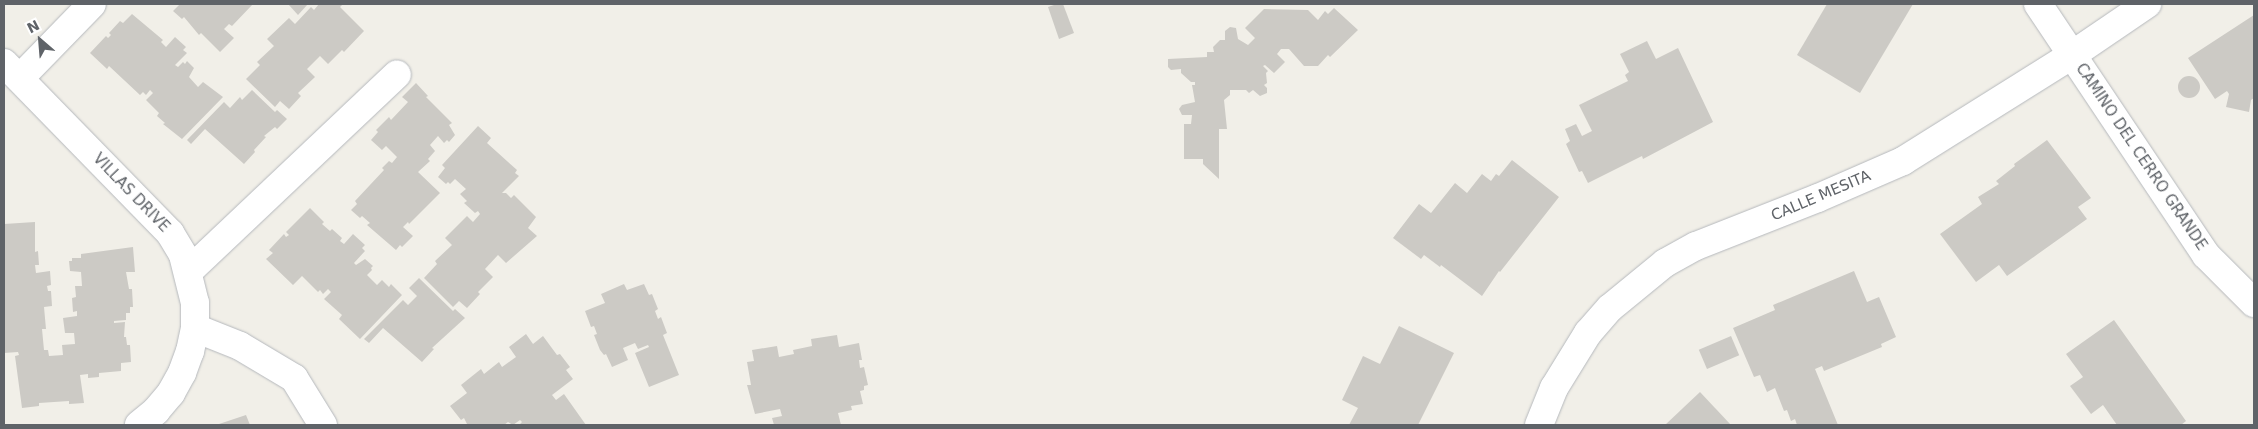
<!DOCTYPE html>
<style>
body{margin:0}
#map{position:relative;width:2258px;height:429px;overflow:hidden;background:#f1efe8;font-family:"DejaVu Sans",sans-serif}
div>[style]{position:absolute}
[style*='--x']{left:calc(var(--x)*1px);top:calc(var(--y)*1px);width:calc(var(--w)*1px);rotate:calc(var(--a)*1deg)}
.building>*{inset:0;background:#cccac5;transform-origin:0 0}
.round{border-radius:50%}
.roads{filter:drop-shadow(0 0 1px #b5b8bc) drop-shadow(0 0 1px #b5b8bc)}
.minor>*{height:28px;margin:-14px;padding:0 14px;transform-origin:14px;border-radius:14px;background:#fff}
span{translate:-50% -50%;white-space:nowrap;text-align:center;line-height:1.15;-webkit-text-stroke:4px #fff;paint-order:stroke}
.street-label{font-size:15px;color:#5f6368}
.frame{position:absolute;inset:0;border:5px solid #5f6368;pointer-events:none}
.north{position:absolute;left:15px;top:15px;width:50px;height:50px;-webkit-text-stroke:4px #fff;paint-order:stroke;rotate:333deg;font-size:14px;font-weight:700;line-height:20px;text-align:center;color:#5f6368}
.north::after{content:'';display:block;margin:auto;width:18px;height:22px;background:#5f6368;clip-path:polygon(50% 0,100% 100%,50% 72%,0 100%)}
</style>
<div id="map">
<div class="building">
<div style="clip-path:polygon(180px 4px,253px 4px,232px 26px,229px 24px,224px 29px,234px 38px,220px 52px,201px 33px,199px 35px,184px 17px,182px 19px,173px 11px)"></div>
<div style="clip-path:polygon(288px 4px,308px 4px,298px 15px)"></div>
<div style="clip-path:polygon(319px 4px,343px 4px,340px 7px,364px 31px,344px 52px,342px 50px,328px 64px,320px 56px,307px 69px,315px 77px,298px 93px,301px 96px,289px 109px,280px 101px,275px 107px,246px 79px,260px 65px,257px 62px,274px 46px,267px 39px,289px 18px,295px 24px,311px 7px,314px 10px)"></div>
<div style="clip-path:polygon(1057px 4px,1063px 4px,1074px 33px,1059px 39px,1048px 7px)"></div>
<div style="clip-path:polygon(1827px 4px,1913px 4px,1860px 93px,1797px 55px)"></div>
<div style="clip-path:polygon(1334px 8px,1358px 30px,1330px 57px,1328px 55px,1318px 66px,1304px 66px,1289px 49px,1281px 49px,1277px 54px,1285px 62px,1274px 73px,1265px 65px,1263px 66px,1268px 71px,1266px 73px,1267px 83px,1264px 85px,1267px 88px,1267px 93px,1260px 96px,1253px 90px,1249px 93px,1246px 90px,1230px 90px,1230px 95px,1224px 100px,1227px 129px,1219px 129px,1219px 179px,1203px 164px,1203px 159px,1184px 159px,1184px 124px,1191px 124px,1192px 115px,1182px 115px,1179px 109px,1182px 105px,1195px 102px,1192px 85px,1195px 85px,1195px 82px,1191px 82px,1181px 73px,1181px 69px,1171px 70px,1168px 67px,1168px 59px,1207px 57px,1207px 52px,1214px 52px,1213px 47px,1220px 40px,1225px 40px,1225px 31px,1230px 27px,1236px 28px,1238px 39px,1248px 45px,1255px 38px,1245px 28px,1264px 9px,1308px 10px,1318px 20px,1325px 11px,1328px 14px)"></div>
<div style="clip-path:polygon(132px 14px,163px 40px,161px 42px,166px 47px,175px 37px,186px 47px,183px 50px,187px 53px,175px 65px,178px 67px,183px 62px,185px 64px,187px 61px,194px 68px,189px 77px,198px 87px,203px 82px,223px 97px,182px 139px,163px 124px,165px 123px,157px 116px,159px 113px,146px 100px,153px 93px,150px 90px,146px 95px,143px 92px,140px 95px,109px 66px,107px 69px,90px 53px,106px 36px,108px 38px,111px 35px,109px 33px,120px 21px,123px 23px)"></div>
<div style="clip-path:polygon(2254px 15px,2254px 98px,2251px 100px,2249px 112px,2226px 107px,2229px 94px,2227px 91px,2215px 99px,2188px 58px)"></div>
<div style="clip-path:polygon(1647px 41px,1656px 59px,1678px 48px,1713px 122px,1643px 159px,1642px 156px,1588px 183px,1582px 171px,1579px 172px,1566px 144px,1570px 141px,1565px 129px,1576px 124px,1582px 136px,1592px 131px,1579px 105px,1628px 81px,1625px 75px,1629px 72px,1620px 54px)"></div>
<div class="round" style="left:2178px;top:76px;width:22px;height:22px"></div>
<div style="clip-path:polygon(416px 83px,428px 96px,426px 97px,452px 123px,449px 125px,455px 135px,449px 142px,447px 140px,444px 143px,438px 136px,430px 145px,435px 151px,428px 159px,430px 161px,418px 172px,440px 193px,409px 224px,408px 222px,403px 227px,413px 236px,402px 247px,400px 245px,396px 250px,367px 225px,370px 223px,362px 216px,360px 218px,351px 210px,357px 204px,355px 201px,384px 170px,382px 168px,389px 161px,392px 163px,397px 157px,386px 146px,382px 150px,371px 140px,378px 132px,376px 130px,389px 117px,391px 120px,408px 102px,402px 97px)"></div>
<div style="clip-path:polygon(252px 90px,275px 112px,277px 110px,287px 119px,277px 129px,275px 127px,264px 136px,266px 137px,254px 150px,255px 152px,244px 164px,205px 129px,191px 144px,187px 140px,224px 102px,230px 108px,240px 97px,242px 100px)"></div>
<div style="clip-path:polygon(478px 126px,491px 138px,487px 143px,517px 170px,515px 173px,519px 176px,502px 193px,506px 193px,511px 198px,514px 195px,536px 217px,528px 228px,537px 236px,506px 263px,498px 255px,485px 269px,493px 277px,478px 292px,480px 294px,467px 308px,459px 301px,453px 307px,424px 278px,437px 264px,435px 261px,452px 245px,445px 238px,467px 216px,473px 222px,480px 214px,478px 211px,475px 213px,464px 203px,467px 201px,460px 194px,466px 189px,455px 179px,450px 184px,448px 182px,446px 184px,438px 177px,445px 168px,442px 165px)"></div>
<div style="clip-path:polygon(2047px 140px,2091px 198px,2078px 207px,2087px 219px,2007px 276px,1999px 265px,1976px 282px,1940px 234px,1982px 204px,1978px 197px,1999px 184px,1996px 181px,2015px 166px,2014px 164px)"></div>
<div style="clip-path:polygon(1512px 160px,1559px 197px,1500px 272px,1499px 271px,1482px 296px,1441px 265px,1440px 267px,1424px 255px,1421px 259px,1393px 238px,1419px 204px,1431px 213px,1455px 183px,1467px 193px,1482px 174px,1491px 181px,1496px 174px,1499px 176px)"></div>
<div style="clip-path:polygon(310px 208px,324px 222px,322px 224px,330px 231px,332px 229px,342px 238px,340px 241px,344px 244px,353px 234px,365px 245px,362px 248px,365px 251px,354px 263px,356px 265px,365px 259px,373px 266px,371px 268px,372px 270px,367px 275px,377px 285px,382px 280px,389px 287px,391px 284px,402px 295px,360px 339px,339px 319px,342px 315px,324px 299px,331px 292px,328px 289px,323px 294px,320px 290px,318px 292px,302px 276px,293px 285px,266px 259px,273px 253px,269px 250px,284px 234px,286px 237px,289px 235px,286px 232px)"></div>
<div style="clip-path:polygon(35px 222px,35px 252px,38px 251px,39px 265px,35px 265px,36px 273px,50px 271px,51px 285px,47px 286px,48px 291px,51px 291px,52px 306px,44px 307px,46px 329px,42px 329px,44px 350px,48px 350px,49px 356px,63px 355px,62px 345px,75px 344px,74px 333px,65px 333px,63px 318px,77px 316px,77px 311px,73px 312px,72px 298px,76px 297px,75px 286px,82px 286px,81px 272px,70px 271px,69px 261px,72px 261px,72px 258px,81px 258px,81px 254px,133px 247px,135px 272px,126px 272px,129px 289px,132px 289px,133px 307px,130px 307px,130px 313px,126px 313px,126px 320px,114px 321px,114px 323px,125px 322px,124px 337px,126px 337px,127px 345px,130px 345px,131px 362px,121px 363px,121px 371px,99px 373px,99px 377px,88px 378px,88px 374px,80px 375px,84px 403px,69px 404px,69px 401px,39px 403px,39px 406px,22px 408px,15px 356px,19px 355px,18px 352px,4px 353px,4px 224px)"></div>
<div style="clip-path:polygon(1854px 271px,1867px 302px,1879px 297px,1896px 337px,1881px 344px,1882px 347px,1824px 371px,1822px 366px,1815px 369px,1838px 425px,1797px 425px,1795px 419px,1791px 421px,1787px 410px,1784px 411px,1775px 388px,1767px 392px,1760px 375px,1754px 377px,1733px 328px,1775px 310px,1773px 305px)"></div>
<div style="clip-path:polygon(419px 278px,453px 311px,455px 309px,465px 318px,432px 348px,434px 349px,422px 362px,383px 328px,369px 343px,364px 339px,403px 300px,408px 305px,417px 296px,409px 288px)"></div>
<div style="clip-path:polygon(624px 284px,627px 290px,644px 284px,649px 295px,652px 294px,658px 309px,655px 311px,658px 319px,661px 317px,667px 333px,663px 335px,679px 375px,649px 387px,635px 353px,649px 347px,648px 345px,638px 349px,635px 343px,623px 348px,628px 360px,612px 367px,606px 354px,604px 355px,600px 350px,594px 335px,597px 334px,594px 326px,591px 327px,585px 311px,605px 303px,601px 294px)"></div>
<div style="clip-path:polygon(2114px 320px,2186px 421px,2181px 425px,2117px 425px,2103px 405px,2091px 414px,2070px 386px,2083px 377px,2066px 354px)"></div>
<div style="clip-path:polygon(1399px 326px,1454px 353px,1418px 425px,1349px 425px,1358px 408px,1342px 400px,1363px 356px,1380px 364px)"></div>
<div style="clip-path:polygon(526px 334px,533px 344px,543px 336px,557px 355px,560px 354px,570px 367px,566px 370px,573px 379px,552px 395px,556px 400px,564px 394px,586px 425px,519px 425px,522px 422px,520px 420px,513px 425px,508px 422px,504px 425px,466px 425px,467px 424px,464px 418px,461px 420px,450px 406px,467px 393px,461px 385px,481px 369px,484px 374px,499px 362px,502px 367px,516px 357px,509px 347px)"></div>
<div style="clip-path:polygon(837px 335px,839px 347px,859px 343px,862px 360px,859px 360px,860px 368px,864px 367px,868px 385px,864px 386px,864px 390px,860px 391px,863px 404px,851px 406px,852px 410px,838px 413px,841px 425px,774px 425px,772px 418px,782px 416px,780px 409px,755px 414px,747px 385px,751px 385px,747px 362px,754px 361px,752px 350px,777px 346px,779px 357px,794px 354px,793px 350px,812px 346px,811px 339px)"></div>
<div style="left:1731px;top:336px;width:21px;height:35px;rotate:67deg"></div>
<div style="clip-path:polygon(1700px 392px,1731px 425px,1665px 425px)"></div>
<div style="clip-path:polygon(246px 415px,250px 425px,216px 425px)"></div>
</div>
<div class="roads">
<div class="minor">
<div style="--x:2038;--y:4;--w:302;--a:56.2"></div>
<div style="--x:2206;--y:255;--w:68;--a:45"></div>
<div style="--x:4;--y:63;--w:238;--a:45.7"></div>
<div style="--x:170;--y:233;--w:26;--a:59"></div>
<div style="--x:183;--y:255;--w:49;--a:76"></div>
<div style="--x:195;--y:303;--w:25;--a:90"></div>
<div style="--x:195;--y:328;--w:24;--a:102"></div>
<div style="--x:190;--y:351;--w:23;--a:110"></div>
<div style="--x:182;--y:373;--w:23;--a:119"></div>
<div style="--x:171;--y:393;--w:23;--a:130"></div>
<div style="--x:156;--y:411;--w:22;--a:141"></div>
<div style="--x:20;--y:78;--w:103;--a:-45.8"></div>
<div style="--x:189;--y:271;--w:286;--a:-43.4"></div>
<div style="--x:195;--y:328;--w:48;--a:21.8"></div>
<div style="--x:240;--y:346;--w:63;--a:30.7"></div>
<div style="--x:294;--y:378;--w:55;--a:58.3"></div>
<div style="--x:1539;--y:425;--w:40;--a:-68"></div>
<div style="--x:1554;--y:388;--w:65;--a:-58.3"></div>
<div style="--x:1588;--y:333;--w:33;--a:-49"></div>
<div style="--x:1610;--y:308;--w:71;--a:-39.3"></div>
<div style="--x:1665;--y:263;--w:35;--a:-29"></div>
<div style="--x:1696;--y:246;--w:131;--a:-21.5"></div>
<div style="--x:1818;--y:198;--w:93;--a:-23.5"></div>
<div style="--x:1903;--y:161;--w:199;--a:-32.1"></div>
<div style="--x:2072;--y:55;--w:91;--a:-34.2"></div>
</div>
</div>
<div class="street-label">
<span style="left:2141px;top:157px;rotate:56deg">CAMINO DEL CERRO GRANDE</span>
<span style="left:131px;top:193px;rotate:46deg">VILLAS DRIVE</span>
<span style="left:1821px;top:196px;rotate:-23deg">CALLE MESITA</span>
</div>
<div class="frame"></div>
<div class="north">N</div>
</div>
